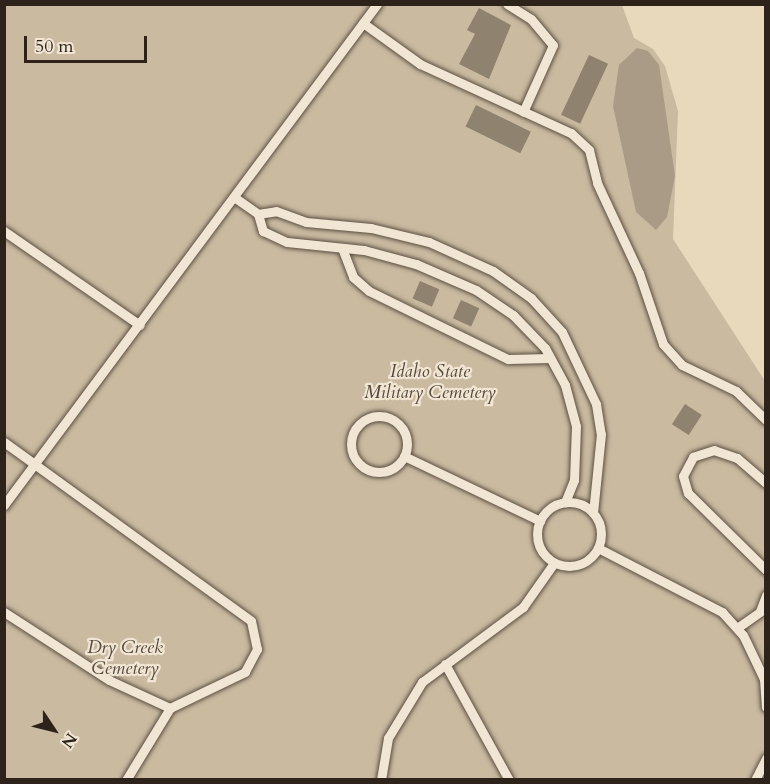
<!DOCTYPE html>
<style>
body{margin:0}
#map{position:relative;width:770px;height:784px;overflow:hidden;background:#e9d9bc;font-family:Cardo,serif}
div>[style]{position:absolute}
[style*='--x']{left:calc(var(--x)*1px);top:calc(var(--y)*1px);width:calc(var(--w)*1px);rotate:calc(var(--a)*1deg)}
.green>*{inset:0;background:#c9baa0}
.water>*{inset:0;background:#a99b85}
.building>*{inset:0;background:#8f826e;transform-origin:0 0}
.roads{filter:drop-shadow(0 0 2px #5c5042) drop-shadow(0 0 2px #5c5042)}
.lane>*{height:9px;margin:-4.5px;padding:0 4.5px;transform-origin:4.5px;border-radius:4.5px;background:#f1e6d3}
.lane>.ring{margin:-4.5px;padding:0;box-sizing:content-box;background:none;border:9px solid #f1e6d3;border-radius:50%}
span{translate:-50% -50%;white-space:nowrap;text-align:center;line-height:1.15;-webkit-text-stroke:4.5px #f1e6d3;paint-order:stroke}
.park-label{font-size:18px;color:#54493c;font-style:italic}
.frame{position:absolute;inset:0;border:6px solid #2d231a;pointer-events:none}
.north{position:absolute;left:24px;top:700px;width:60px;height:60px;-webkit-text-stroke:4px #f1e6d3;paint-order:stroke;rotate:125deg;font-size:16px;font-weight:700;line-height:24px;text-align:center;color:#2d231a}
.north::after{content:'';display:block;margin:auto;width:21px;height:27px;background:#2d231a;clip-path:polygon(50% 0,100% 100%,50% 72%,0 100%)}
.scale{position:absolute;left:24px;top:36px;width:123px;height:27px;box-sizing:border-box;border:3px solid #2d231a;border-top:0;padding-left:8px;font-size:18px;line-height:21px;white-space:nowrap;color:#2d231a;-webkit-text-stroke:4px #f1e6d3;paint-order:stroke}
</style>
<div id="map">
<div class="green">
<div style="clip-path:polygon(5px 5px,622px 5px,634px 38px,653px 49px,665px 66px,678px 111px,673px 239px,765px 381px,765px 779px,5px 780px)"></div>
</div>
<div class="water">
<div style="clip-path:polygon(637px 48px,648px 51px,659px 65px,675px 176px,667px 217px,656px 230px,636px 212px,613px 106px,619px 65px)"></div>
</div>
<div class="building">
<div style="clip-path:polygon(479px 8px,511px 25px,489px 79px,459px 64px,475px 34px,467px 30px)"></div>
<div style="left:589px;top:55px;width:21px;height:66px;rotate:25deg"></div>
<div style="left:476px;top:105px;width:61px;height:24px;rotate:26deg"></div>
<div style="left:420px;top:281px;width:21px;height:19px;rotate:23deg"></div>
<div style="left:461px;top:300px;width:20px;height:20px;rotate:24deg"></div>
<div style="left:685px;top:404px;width:20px;height:24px;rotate:33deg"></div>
</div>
<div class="roads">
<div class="lane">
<div style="--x:507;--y:4;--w:28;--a:32"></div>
<div style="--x:531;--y:19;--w:34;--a:50"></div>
<div style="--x:553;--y:45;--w:73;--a:114.1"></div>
<div style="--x:363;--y:23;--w:70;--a:35.7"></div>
<div style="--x:420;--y:64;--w:166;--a:24.6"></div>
<div style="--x:571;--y:133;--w:25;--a:43"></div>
<div style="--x:589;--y:150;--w:34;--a:76"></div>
<div style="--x:597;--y:183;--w:99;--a:65"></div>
<div style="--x:639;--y:273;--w:75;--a:71.3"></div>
<div style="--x:663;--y:344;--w:28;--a:48"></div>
<div style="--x:682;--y:365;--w:60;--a:25.7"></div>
<div style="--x:736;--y:391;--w:42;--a:44"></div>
<div style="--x:234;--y:197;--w:29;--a:35"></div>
<div style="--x:258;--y:214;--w:18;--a:74"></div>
<div style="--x:263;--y:231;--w:26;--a:25"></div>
<div style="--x:287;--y:242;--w:77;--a:5.9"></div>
<div style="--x:364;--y:250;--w:54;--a:15.1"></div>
<div style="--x:416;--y:264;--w:65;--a:23.4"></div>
<div style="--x:476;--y:290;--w:45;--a:34"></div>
<div style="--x:513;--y:315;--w:46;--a:45.9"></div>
<div style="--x:545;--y:348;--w:42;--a:61.6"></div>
<div style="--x:565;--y:385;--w:42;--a:75"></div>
<div style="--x:576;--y:426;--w:54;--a:92.1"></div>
<div style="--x:574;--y:480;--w:24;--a:112"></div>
<div style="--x:258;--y:214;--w:18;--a:-9"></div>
<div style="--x:276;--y:211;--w:32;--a:20"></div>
<div style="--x:306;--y:222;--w:65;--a:5.3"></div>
<div style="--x:371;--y:228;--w:60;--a:13.6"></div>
<div style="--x:429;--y:242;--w:70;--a:24.4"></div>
<div style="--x:493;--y:271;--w:47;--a:35.4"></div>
<div style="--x:531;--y:298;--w:46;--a:47.6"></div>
<div style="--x:562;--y:332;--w:80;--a:64.7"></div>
<div style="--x:596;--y:404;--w:30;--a:81"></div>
<div style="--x:601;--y:434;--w:79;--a:95.8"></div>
<div style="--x:4;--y:231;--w:165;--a:34.7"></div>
<div style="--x:342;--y:248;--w:31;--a:69"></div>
<div style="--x:353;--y:277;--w:21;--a:41"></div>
<div style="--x:369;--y:291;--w:155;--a:26.1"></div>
<div style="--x:508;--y:359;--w:42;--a:-1.4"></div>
<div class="ring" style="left:351px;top:416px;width:47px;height:47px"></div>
<div style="--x:4;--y:442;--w:305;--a:35.9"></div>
<div style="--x:251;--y:621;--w:29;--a:78"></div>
<div style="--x:257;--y:649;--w:26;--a:118"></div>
<div style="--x:245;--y:672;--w:83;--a:154.4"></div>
<div style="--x:170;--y:708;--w:84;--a:121.4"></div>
<div style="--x:404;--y:456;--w:151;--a:25.5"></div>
<div style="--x:766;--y:483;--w:38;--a:-139"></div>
<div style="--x:737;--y:458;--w:24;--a:-161"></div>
<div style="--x:714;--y:450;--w:22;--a:162"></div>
<div style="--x:693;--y:457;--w:21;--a:118"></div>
<div style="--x:683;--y:476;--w:18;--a:74"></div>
<div style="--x:688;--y:493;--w:110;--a:44.6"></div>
<div class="ring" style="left:537px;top:502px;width:55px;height:55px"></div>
<div style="--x:4;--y:505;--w:625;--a:-53.33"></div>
<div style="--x:598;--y:548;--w:140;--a:27.3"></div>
<div style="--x:722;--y:612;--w:31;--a:48"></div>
<div style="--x:743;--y:635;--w:49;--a:64.5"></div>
<div style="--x:764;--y:679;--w:28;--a:86"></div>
<div style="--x:760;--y:611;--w:17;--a:-69"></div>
<div style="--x:4;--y:612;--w:125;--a:32.9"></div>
<div style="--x:109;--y:680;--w:67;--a:24.7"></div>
<div style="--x:737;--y:628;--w:35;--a:-35"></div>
<div style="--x:445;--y:664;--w:132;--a:61.1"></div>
<div style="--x:381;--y:780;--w:43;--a:-80.5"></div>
<div style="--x:388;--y:738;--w:66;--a:-58.7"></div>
<div style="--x:422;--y:682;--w:126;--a:-36.6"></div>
<div style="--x:523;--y:607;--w:54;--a:-54.8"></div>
<div style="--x:755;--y:780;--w:25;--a:-63"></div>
</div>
</div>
<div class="park-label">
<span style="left:430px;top:383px">Idaho State<br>Military Cemetery</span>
<span style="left:125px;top:659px">Dry Creek<br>Cemetery</span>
</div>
<div class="frame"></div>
<div class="north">N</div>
<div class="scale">50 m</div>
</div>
